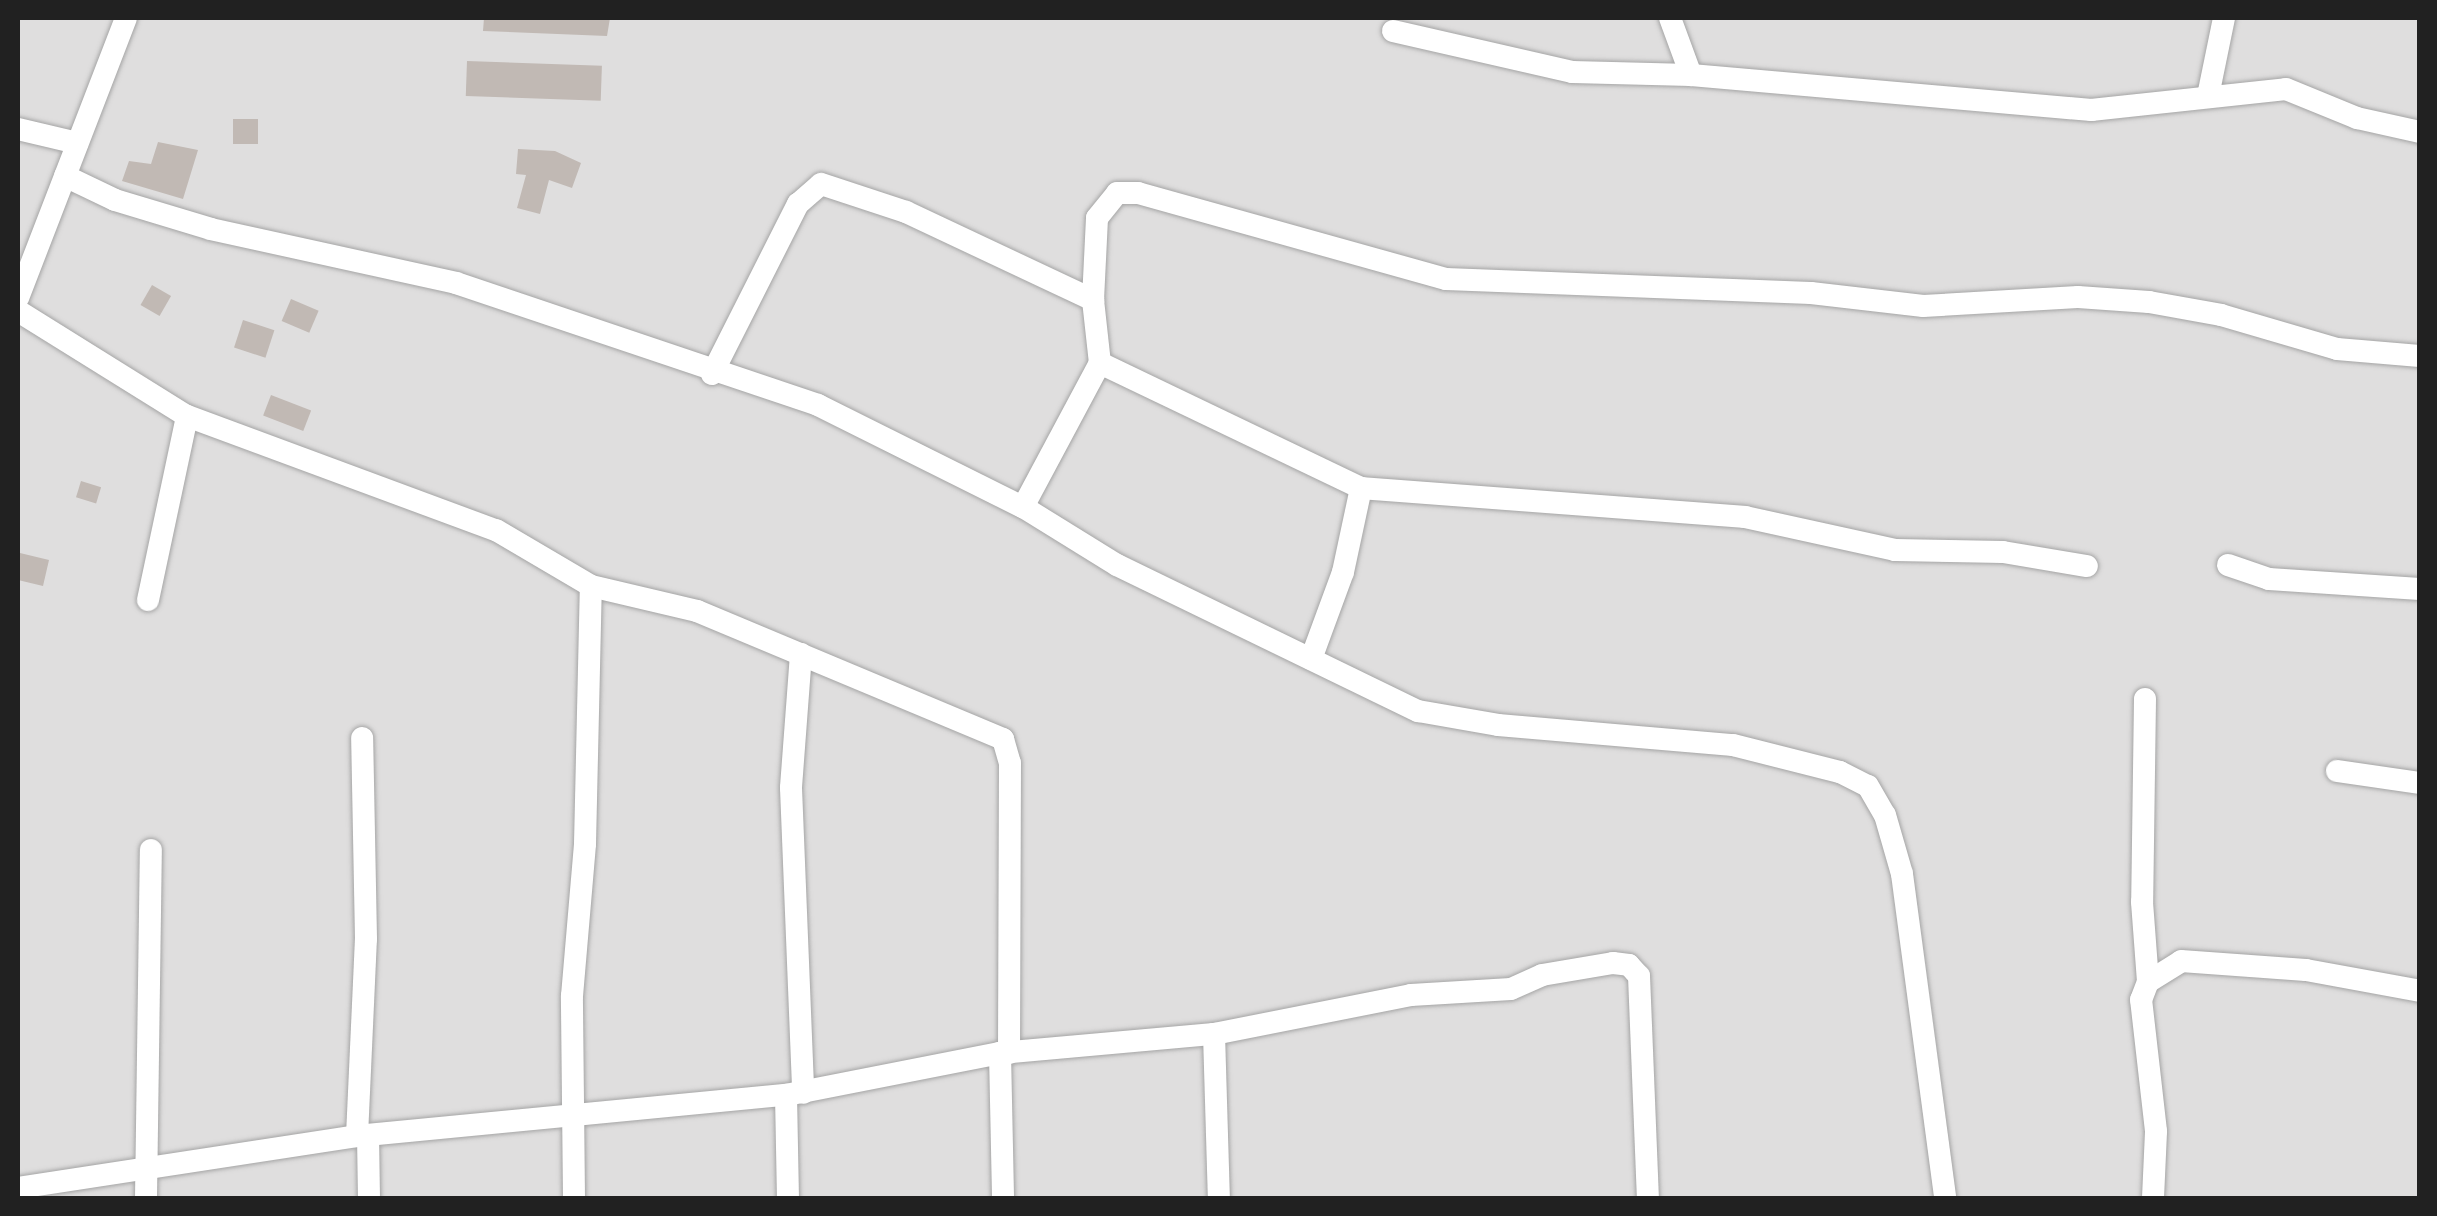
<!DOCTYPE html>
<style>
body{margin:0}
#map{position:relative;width:2437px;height:1216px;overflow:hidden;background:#f1ede8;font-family:Montserrat,sans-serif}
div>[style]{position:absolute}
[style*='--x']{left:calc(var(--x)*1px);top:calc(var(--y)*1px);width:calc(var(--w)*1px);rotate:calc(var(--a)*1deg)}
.residential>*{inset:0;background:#dfdede;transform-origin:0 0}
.building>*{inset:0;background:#c1b9b4;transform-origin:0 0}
.roads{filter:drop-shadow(0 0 2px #a5a5a5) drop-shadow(0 0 2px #a5a5a5)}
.street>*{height:22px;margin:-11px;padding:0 11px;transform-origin:11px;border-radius:11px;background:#fff}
span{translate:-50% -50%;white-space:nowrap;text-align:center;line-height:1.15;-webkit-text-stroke:10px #fff;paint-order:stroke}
.frame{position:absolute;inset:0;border:20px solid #212121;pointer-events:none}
</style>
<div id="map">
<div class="residential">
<div style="left:18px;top:18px;width:2401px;height:1180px"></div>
</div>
<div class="building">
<div style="clip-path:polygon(484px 18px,610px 18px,607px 36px,483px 31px)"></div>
<div style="left:467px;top:61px;width:135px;height:35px;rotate:2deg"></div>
<div style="left:233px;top:119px;width:25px;height:25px"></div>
<div style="clip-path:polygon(158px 142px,198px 150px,183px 199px,122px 181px,129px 161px,151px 164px)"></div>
<div style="clip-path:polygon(518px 149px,555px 151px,581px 163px,572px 188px,549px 180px,540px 214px,517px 208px,526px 175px,516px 174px)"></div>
<div style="left:152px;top:285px;width:22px;height:23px;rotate:30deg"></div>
<div style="left:291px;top:299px;width:30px;height:24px;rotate:23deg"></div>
<div style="left:243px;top:320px;width:33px;height:29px;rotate:18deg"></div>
<div style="left:271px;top:395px;width:43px;height:22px;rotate:21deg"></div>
<div style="left:81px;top:481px;width:21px;height:17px;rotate:17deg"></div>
<div style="clip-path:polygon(20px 553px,49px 560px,43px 586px,18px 580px)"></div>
</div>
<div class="roads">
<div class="street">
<div style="--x:1670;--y:18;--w:61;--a:69.8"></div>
<div style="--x:1691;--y:75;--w:402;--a:5"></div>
<div style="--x:2091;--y:110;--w:196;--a:-6.1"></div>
<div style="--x:2286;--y:89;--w:77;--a:22.2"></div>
<div style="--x:2357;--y:118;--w:65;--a:12.5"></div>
<div style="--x:1393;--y:31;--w:184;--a:12.9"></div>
<div style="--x:1572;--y:72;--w:119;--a:1.4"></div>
<div style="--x:2208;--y:96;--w:80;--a:-78.4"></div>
<div style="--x:18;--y:129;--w:61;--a:13.3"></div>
<div style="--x:65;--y:176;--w:55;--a:25.6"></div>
<div style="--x:115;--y:200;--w:100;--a:16.8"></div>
<div style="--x:211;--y:229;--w:251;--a:12.4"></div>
<div style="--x:456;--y:283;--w:382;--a:18.6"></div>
<div style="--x:818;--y:405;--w:229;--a:26.5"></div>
<div style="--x:1023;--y:507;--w:110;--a:31.7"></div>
<div style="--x:1117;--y:565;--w:335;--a:25.9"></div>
<div style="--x:1418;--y:711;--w:81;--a:9.9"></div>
<div style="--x:1498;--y:725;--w:236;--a:4.9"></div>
<div style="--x:1733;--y:745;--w:110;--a:14.2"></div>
<div style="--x:1840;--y:772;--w:31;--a:27"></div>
<div style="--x:1868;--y:786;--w:34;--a:60"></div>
<div style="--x:1885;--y:815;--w:61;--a:73.9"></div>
<div style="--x:1902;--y:874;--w:327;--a:82.4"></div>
<div style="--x:18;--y:298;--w:300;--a:-68.9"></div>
<div style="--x:1093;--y:300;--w:82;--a:-87.2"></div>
<div style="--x:1097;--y:218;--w:32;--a:-51"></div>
<div style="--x:1117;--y:193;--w:21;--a:0"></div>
<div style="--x:1138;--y:193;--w:320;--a:15.6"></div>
<div style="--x:1446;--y:279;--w:365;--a:2.2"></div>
<div style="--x:1811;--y:293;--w:113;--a:6.6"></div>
<div style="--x:1923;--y:306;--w:155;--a:-3.3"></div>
<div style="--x:2078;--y:297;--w:71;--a:4"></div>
<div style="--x:2149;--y:302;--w:73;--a:10.2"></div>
<div style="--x:2221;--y:315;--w:121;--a:16.3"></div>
<div style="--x:2337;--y:349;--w:83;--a:4.8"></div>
<div style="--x:18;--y:311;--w:199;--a:31.9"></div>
<div style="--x:187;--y:416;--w:329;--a:20.3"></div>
<div style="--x:496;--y:530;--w:110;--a:30.5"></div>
<div style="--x:591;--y:586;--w:109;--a:13.3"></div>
<div style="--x:697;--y:611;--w:332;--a:22.7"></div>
<div style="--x:1003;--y:739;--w:25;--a:74"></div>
<div style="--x:1010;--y:763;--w:290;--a:90.2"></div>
<div style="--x:712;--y:374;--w:191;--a:-63.2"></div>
<div style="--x:798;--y:204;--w:30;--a:-41"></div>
<div style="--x:821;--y:184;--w:89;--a:18.2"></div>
<div style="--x:906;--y:212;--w:207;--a:25.2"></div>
<div style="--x:1093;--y:300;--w:63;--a:83.7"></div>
<div style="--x:1023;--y:507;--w:163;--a:-61.9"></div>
<div style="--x:1100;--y:363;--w:289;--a:25.6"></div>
<div style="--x:1361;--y:488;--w:385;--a:4.3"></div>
<div style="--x:1745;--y:517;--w:154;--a:12.4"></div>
<div style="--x:1895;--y:550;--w:108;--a:1.1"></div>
<div style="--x:2003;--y:552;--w:85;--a:9.5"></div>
<div style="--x:2228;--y:565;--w:43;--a:18.9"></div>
<div style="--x:2269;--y:579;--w:151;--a:3.8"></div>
<div style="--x:148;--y:600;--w:188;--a:-78"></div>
<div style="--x:801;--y:654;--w:134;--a:94.3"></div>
<div style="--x:791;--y:788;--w:305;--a:87.7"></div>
<div style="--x:1311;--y:659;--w:93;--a:-69.8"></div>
<div style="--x:1343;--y:572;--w:86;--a:-77.9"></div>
<div style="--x:2145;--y:699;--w:203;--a:90.8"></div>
<div style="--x:2142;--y:902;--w:80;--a:85.7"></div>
<div style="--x:2337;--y:771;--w:84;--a:8.2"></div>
<div style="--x:1214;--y:1034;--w:164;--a:88.3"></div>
<div style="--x:1000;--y:1053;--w:145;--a:88.8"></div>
<div style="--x:786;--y:1095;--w:103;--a:88.9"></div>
<div style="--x:368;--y:1135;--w:63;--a:89.1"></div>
<div style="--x:357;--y:1136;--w:197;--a:-87.4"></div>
<div style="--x:366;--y:939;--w:201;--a:-91.1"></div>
<div style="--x:18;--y:1188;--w:343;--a:-8.7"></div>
<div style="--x:357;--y:1136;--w:431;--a:-5.5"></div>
<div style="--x:786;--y:1095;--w:218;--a:-11.1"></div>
<div style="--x:1000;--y:1053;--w:215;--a:-5.1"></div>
<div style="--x:1214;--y:1034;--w:201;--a:-11.2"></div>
<div style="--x:1411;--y:995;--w:100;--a:-3.4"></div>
<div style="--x:1511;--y:989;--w:34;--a:-24"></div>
<div style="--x:1542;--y:975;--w:72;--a:-9.6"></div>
<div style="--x:1613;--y:963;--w:16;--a:7"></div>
<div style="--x:1629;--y:965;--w:15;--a:48"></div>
<div style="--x:1639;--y:976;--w:222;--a:87.7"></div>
<div style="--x:146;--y:1198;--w:348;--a:-89.2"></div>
<div style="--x:574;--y:1198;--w:202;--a:-90.6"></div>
<div style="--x:572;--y:996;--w:153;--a:-85.1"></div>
<div style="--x:585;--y:844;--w:258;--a:-88.7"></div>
<div style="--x:2153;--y:1198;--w:67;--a:-87.4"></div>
<div style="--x:2156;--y:1131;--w:132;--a:-96.5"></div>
<div style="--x:2141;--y:1000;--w:19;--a:-69"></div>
<div style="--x:2148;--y:982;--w:39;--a:-32"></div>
<div style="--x:2181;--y:961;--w:125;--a:4.1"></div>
<div style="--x:2306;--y:970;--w:116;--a:10.4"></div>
</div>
</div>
<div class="frame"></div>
</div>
